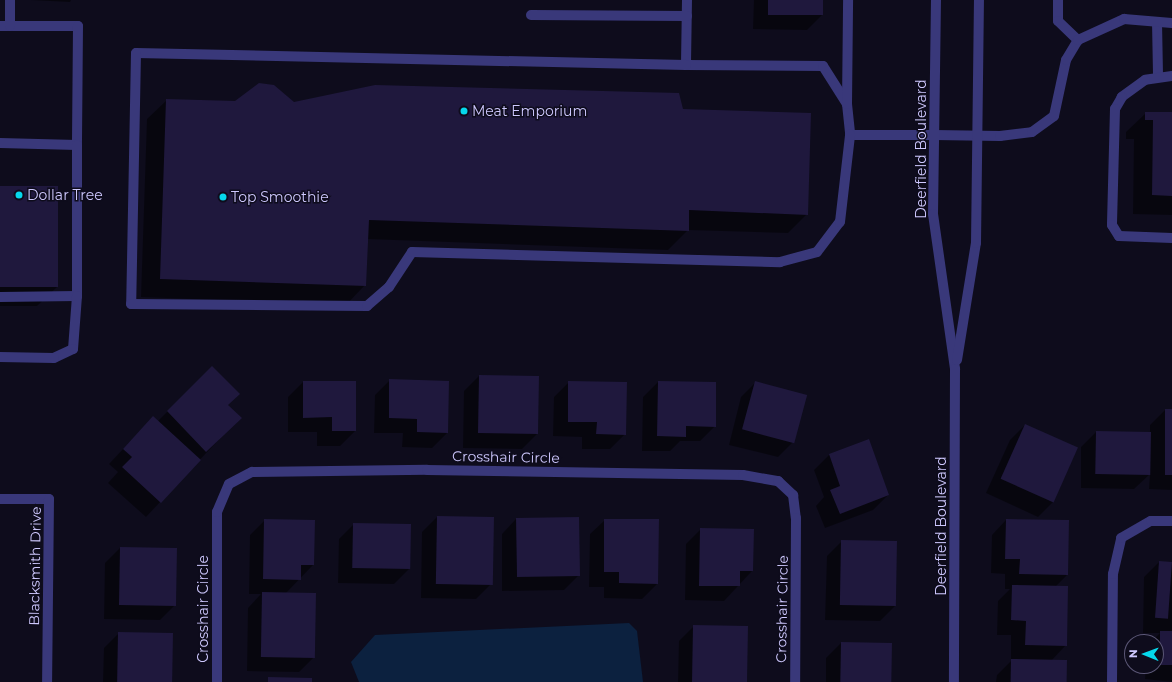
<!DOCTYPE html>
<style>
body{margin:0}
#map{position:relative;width:1172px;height:682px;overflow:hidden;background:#0e0c1c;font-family:Montserrat,sans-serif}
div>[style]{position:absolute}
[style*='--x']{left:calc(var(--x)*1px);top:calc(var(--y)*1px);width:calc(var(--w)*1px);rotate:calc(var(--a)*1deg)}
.water>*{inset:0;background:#0c213f}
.shadow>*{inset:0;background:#0007}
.building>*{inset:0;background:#1f183d;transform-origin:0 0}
.service>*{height:10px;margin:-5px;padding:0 5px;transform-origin:5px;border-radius:5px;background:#39387a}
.minor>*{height:10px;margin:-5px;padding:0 5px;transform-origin:5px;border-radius:5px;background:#39387a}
.tertiary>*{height:10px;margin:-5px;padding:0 5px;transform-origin:5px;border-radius:5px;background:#39387a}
.dots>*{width:11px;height:11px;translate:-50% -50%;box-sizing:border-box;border:2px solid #0e0c1c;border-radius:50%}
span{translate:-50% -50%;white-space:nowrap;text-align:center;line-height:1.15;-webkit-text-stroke:3px #0e0c1c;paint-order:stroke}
.poi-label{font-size:14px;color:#cec8fe}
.left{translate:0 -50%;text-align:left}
.street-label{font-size:14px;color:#cec8fe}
.north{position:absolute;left:1124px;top:634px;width:40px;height:40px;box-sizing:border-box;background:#0e0c1c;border:1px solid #5b5776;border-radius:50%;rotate:271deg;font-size:11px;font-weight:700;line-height:16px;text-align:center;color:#cec8fe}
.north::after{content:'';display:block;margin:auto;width:14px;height:18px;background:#06d8ec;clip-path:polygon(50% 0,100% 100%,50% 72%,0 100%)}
</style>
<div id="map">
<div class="water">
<div style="clip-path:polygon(629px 623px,637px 631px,643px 682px,359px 682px,351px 662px,375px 635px)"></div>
</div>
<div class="shadow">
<div style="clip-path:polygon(31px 0,71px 0,70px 2px)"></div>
<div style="clip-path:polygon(754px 0,822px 0,822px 15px,807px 30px,753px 29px)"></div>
<div style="clip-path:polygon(167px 100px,682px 110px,807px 214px,788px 233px,688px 230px,668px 250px,367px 239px,365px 285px,346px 305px,141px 297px,147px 119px)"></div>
<div style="clip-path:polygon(1146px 113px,1172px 113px,1172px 215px,1133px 214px,1134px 139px,1126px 139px,1126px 132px)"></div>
<div style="clip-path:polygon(0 187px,57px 287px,37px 306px,0 306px)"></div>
<div style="clip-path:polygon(212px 367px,227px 405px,225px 433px,146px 517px,108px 483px,118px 472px,109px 464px,139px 432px,158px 421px)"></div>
<div style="clip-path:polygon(479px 376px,537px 434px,522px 449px,463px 448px,464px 391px)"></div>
<div style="clip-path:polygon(390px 380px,447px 433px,432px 448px,402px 447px,403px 433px,374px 433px,375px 395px)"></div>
<div style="clip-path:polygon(303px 382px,355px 431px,340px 446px,317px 446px,317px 432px,288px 432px,288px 397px)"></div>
<div style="clip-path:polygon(569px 382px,625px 434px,610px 449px,582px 449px,582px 437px,553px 436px,554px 397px)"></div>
<div style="clip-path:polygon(658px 382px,715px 426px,700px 441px,680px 441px,670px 451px,642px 451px,643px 397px)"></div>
<div style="clip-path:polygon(756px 382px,793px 442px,778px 457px,729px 445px,741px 397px)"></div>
<div style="clip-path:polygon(1165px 410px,1172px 410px,1172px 490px,1149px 489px,1150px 474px,1134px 489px,1081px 488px,1081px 447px,1096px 432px,1150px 433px,1150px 425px)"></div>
<div style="clip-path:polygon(1025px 425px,1077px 449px,1053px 502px,1038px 517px,986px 493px,1010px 440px)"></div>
<div style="clip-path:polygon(868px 441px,888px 495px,873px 510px,825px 528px,816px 506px,824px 497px,814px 470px,829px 455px)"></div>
<div style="clip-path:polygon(437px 517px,491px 584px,476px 599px,421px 598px,422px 532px)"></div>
<div style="clip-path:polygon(516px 519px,579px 575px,564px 590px,502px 591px,502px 534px)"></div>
<div style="clip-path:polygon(265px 520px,313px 565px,286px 593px,314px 657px,299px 672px,247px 671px,248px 608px,261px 594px,249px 594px,250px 535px)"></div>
<div style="clip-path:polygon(605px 520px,657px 584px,642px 599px,604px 598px,604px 587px,589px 587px,590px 534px)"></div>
<div style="clip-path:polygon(1006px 520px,1067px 575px,1055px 587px,1066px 645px,1051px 661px,1066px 682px,996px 682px,997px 675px,1011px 661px,1011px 635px,997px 635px,998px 601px,1010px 589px,1005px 589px,1005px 574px,991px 573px,992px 535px)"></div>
<div style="clip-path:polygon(354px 524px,410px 525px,409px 569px,394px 584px,338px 583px,339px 539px)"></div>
<div style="clip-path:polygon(701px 529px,752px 571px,724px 601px,685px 600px,686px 544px)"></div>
<div style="clip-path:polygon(842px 541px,895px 606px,880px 621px,825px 620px,827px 556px)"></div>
<div style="clip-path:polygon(120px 548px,175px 605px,160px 620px,104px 619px,105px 563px)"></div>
<div style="clip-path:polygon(1159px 562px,1172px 563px,1172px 682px,1145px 679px,1146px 666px,1156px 666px,1156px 642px,1151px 642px,1160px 633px,1143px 633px,1144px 577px)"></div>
<div style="clip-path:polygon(694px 626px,746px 682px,678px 682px,679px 641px)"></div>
<div style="clip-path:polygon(119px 633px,171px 682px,103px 682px,104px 648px)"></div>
<div style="clip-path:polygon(841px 643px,890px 682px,826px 682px,826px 658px)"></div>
</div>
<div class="building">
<div style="left:768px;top:0;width:55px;height:15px"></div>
<div style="clip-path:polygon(259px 83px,274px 85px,294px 102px,375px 85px,679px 93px,683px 109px,811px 113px,808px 215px,689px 210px,689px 231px,369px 220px,366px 286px,160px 279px,166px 99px,235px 101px)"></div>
<div style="clip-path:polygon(1145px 112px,1172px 112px,1172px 196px,1152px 195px,1153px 120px,1145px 120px)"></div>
<div style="left:0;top:186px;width:58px;height:101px"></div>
<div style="clip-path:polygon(212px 366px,240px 394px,228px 405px,242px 418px,206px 452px,167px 411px)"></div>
<div style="left:479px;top:375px;width:60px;height:58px;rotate:1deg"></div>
<div style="clip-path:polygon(389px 379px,449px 381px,448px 433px,417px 432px,417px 419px,389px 418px)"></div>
<div style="clip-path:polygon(303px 381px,356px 381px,356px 431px,332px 431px,332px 417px,303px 418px)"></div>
<div style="clip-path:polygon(568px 381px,627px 382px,626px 435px,596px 434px,597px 422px,568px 422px)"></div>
<div style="clip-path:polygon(658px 381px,716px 382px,716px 427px,686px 426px,686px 437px,657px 436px)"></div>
<div style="left:755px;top:381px;width:54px;height:50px;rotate:15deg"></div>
<div style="left:1165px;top:409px;width:7px;height:66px"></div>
<div style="clip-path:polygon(153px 416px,201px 460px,161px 503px,122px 467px,132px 457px,123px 449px)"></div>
<div style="left:1025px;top:424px;width:58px;height:60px;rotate:24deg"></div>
<div style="left:1096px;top:431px;width:55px;height:43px;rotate:1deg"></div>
<div style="clip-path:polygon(869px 439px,889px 495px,840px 514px,830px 490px,840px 486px,829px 454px)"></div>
<div style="left:437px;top:516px;width:57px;height:68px;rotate:1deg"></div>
<div style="left:579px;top:517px;width:59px;height:63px;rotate:89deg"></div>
<div style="clip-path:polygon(264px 519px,315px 520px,314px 565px,301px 565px,301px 580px,263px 579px)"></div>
<div style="clip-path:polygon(604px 519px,659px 519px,658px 584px,619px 583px,619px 572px,604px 572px)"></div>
<div style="clip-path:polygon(1006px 519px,1069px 520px,1068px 575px,1019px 574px,1020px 559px,1005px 559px)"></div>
<div style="left:353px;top:523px;width:58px;height:45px;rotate:1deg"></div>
<div style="clip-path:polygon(700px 528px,754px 529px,753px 571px,740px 571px,740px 586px,699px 586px)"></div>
<div style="left:841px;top:540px;width:56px;height:65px;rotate:1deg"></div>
<div style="left:120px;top:547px;width:57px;height:58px;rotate:1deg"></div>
<div style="left:1159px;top:561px;width:13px;height:57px;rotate:4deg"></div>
<div style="clip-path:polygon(1012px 585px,1068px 586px,1067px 646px,1025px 645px,1026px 621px,1011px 620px)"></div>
<div style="left:262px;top:592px;width:54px;height:65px;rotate:1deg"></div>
<div style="left:693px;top:625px;width:55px;height:57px;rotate:1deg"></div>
<div style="left:1160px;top:631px;width:12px;height:34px"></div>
<div style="left:118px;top:632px;width:55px;height:50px;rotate:1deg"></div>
<div style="left:841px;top:642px;width:51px;height:40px;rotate:1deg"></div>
<div style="left:1011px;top:659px;width:56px;height:23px;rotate:1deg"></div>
<div style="clip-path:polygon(268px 677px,312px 678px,312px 682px,268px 682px)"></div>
</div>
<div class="service">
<div style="--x:687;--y:0;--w:65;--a:90.9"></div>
<div style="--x:686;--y:65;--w:137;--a:0.4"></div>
<div style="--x:823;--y:66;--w:45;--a:57.7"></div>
<div style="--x:847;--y:104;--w:31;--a:84"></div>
<div style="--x:850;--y:135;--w:84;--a:0"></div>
<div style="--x:1058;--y:0;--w:21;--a:90"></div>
<div style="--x:1058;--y:21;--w:28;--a:44"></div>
<div style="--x:531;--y:15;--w:156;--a:0.4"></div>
<div style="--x:1157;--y:22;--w:54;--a:88.9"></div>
<div style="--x:0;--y:26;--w:78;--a:0"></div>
<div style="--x:78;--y:26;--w:119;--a:90.5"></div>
<div style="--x:77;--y:145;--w:77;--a:-178.5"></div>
<div style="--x:10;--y:26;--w:26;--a:-90"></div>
<div style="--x:686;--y:65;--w:550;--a:-178.75"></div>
<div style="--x:136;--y:53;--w:251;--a:91.1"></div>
<div style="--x:131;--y:304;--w:236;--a:0.5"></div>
<div style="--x:367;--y:306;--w:29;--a:-41"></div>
<div style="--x:389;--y:287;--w:42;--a:-56.7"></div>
<div style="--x:412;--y:252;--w:368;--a:1.6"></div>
<div style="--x:780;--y:262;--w:38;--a:-15"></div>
<div style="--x:817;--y:252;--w:38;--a:-53"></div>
<div style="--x:840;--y:222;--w:88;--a:-83.4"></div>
<div style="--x:1172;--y:76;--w:27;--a:172"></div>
<div style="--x:1145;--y:80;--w:29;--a:144"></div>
<div style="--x:1122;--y:97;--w:14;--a:120"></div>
<div style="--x:1115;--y:109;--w:116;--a:91.5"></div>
<div style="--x:1112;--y:225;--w:13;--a:58"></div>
<div style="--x:1119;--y:236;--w:53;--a:2.2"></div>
<div style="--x:847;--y:104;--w:104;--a:-89.4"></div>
<div style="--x:77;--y:145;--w:151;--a:90"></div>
<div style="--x:0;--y:297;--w:77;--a:-0.7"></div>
<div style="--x:77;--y:296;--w:53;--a:94.3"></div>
<div style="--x:73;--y:349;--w:21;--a:155"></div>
<div style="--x:54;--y:358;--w:54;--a:-178.9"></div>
<div style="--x:0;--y:499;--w:49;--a:0"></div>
<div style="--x:49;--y:499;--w:183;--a:90.6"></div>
</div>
<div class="minor">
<div style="--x:934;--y:135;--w:66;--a:0.9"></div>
<div style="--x:1000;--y:136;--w:32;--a:-7"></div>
<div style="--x:1032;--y:132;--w:27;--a:-36"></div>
<div style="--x:1054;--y:116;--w:57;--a:-77.9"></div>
<div style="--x:1066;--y:60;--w:23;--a:-59"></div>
<div style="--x:1078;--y:40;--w:51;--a:-24.5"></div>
<div style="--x:1124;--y:19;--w:48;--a:4.8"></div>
<div style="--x:217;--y:682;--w:170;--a:-90"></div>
<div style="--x:217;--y:512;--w:30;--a:-67"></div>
<div style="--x:229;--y:484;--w:26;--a:-28"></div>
<div style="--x:252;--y:472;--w:175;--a:-0.7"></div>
<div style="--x:427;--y:470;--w:316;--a:0.9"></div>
<div style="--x:743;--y:475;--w:36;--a:10"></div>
<div style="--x:778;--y:481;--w:21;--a:43"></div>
<div style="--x:793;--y:495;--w:23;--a:83"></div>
<div style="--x:796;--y:518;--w:164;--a:90.3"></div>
<div style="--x:1112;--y:682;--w:108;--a:-89.5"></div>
<div style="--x:1113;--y:574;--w:37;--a:-77"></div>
<div style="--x:1121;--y:538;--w:34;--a:-30"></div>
<div style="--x:1151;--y:521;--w:21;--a:0"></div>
</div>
<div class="tertiary">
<div style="--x:936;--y:0;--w:214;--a:90.8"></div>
<div style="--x:933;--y:214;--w:157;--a:81.9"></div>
<div style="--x:955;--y:369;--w:313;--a:90.2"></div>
<div style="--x:957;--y:360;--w:119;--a:-80.8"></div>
<div style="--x:976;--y:243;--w:243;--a:-89.3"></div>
</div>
<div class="dots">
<div style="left:464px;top:111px;background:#06d8ec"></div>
<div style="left:19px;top:195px;background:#06d8ec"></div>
<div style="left:223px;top:197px;background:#06d8ec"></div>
</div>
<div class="poi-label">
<span class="left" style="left:472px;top:111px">Meat Emporium</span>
<span class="left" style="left:27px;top:195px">Dollar Tree</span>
<span class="left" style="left:231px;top:197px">Top Smoothie</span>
</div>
<div class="street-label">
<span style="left:921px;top:149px;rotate:-90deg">Deerfield Boulevard</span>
<span style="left:506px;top:457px;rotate:1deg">Crosshair Circle</span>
<span style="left:941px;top:526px;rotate:-90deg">Deerfield Boulevard</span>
<span style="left:35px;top:566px;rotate:-89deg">Blacksmith Drive</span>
<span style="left:203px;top:609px;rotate:-90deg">Crosshair Circle</span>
<span style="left:782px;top:609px;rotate:-89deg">Crosshair Circle</span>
</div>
<div class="north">N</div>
</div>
